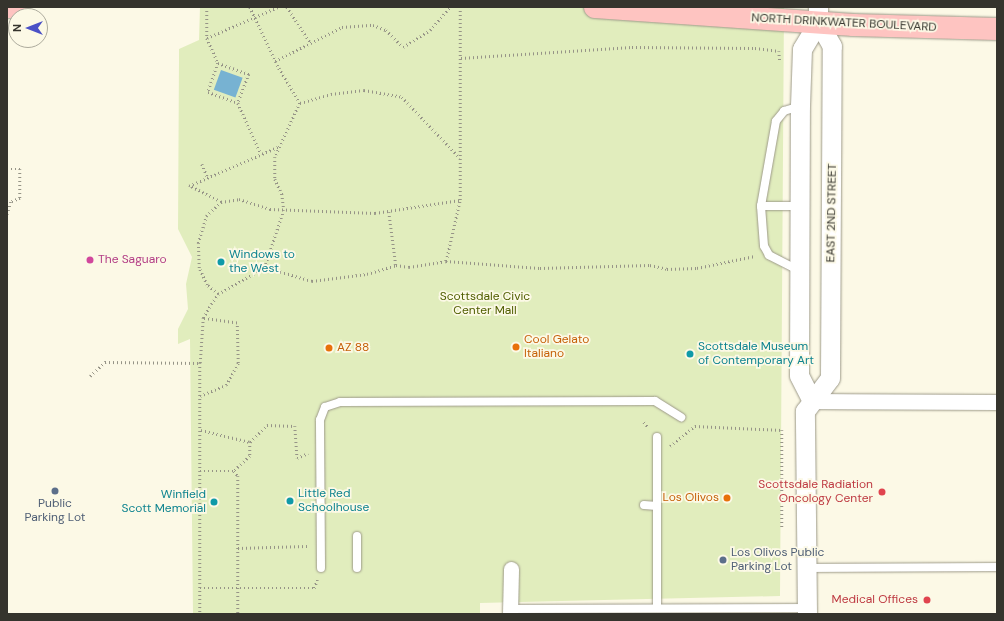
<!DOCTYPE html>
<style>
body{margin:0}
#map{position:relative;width:1004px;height:621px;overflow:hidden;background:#fcf9e6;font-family:"DM Sans",sans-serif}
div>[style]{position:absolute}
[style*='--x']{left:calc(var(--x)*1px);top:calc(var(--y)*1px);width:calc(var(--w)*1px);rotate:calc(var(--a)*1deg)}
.green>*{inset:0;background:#e1edbd}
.water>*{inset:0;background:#77b2d2;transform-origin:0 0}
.path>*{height:2.5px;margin-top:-1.25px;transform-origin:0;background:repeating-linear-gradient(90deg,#969487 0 1px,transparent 0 4px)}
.roads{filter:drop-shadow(0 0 1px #9d9a89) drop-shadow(0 0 1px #9d9a89)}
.service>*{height:8px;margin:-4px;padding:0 4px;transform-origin:4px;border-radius:4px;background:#fff}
.minor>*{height:15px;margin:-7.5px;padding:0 7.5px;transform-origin:7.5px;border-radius:7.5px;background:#fff}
.tertiary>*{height:19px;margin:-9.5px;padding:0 9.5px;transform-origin:9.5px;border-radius:9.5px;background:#fff}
.primary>*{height:22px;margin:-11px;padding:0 11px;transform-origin:11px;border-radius:11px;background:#fec4c1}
.dots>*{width:11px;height:11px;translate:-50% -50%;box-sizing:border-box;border:2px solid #fcf9e6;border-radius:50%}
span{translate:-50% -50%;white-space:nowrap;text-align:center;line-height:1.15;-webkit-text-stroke:3.5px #fcf9e6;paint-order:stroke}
.street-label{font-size:12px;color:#35342d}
.culture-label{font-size:12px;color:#0d838f}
.left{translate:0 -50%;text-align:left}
.right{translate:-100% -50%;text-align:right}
.hotel-label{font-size:12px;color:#b23c85}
.park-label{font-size:12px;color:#505e00}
.food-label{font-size:12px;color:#c56008}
.health-label{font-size:12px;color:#be3a42}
.service-label{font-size:12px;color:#4e5e75}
.frame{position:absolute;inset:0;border:8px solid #35342d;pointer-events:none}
.north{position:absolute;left:8px;top:8px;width:40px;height:40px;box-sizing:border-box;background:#fcf9e6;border:1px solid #acaa9c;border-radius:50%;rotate:270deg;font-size:11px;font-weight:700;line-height:16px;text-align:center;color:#35342d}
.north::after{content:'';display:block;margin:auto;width:14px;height:18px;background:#4b51c6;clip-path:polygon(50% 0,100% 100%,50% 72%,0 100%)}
</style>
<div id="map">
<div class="green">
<div style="clip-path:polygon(200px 7px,784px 7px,780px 596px,480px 603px,480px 614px,193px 614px,190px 339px,178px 344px,178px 329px,188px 309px,186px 284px,192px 257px,178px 229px,179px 58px,179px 49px,199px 40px)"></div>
</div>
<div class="water">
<div style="left:221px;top:70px;width:23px;height:21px;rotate:20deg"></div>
</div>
<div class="path">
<div style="--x:207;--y:7;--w:31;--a:90"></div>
<div style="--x:207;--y:38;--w:27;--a:66"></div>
<div style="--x:218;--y:63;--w:31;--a:109"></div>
<div style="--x:208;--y:92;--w:32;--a:20"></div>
<div style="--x:238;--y:103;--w:56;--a:65.7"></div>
<div style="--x:250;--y:7;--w:68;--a:64.6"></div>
<div style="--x:279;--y:68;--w:41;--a:59"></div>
<div style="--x:300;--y:103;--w:60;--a:114.8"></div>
<div style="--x:275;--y:157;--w:22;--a:90"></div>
<div style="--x:275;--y:179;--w:17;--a:65"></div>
<div style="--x:282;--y:194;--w:16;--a:83"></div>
<div style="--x:284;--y:210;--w:60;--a:108.4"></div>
<div style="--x:287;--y:7;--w:42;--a:56.7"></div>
<div style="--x:207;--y:38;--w:77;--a:-23.6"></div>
<div style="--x:461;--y:58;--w:171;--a:-3.7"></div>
<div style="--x:632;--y:47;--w:123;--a:0.5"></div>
<div style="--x:755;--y:48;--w:24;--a:7"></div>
<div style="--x:779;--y:51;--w:11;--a:85"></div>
<div style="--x:275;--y:61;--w:75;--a:-26.9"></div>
<div style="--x:342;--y:27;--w:31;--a:-4"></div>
<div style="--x:373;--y:25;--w:14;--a:21"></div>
<div style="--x:386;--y:30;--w:24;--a:45"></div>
<div style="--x:403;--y:47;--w:32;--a:-32"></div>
<div style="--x:430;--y:30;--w:30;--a:-49"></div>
<div style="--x:218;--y:63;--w:33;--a:20"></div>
<div style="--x:249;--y:74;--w:31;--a:111"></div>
<div style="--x:300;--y:103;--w:32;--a:-16"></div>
<div style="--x:331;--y:94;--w:33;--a:-7"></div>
<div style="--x:364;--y:90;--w:39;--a:10"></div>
<div style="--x:402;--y:97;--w:84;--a:46.4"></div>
<div style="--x:202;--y:164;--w:15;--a:67"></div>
<div style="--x:7;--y:169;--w:13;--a:0"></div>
<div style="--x:20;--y:169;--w:29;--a:90"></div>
<div style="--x:20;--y:198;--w:10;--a:156"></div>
<div style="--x:11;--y:202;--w:14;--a:107"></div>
<div style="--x:221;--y:202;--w:36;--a:-153"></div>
<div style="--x:189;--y:186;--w:99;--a:-23.7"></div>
<div style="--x:389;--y:212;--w:53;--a:82.5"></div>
<div style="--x:446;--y:261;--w:94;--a:4.3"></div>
<div style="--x:540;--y:268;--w:110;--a:-1.6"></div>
<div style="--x:650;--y:265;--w:17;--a:13"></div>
<div style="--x:667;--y:269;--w:30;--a:-2"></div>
<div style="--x:697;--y:268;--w:59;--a:-11.7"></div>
<div style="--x:218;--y:294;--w:14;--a:-141"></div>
<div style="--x:207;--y:285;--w:19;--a:-115"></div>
<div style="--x:199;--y:268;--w:25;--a:-92"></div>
<div style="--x:198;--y:243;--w:28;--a:-73"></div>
<div style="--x:206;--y:216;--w:21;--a:-43"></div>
<div style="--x:221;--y:202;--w:18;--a:-9"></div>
<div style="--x:239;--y:199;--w:33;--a:18"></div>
<div style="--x:270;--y:209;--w:105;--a:2.2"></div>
<div style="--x:375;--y:213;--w:86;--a:-8.7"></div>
<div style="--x:200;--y:363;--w:251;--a:90"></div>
<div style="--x:90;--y:376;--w:21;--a:-43"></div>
<div style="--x:105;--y:362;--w:95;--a:0.6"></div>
<div style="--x:200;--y:363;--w:45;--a:-86.2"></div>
<div style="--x:203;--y:318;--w:16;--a:-60"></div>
<div style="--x:211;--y:304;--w:12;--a:-55"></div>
<div style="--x:218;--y:294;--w:54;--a:-29.9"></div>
<div style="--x:265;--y:267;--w:49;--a:16.6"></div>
<div style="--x:312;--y:281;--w:55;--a:-7.3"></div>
<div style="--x:367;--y:274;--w:30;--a:-17"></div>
<div style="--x:396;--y:265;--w:13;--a:9"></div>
<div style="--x:409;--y:267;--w:37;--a:-9"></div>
<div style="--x:446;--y:261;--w:63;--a:-77.1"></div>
<div style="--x:460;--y:200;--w:193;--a:-90"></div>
<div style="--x:200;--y:396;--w:28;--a:-23"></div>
<div style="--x:226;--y:385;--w:25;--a:-61"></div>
<div style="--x:238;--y:363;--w:40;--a:-91.4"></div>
<div style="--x:237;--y:323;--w:34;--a:-172"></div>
<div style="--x:644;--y:422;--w:6;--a:51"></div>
<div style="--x:201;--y:430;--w:50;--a:13.8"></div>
<div style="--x:250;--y:442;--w:14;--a:90"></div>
<div style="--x:250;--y:456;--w:22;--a:137"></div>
<div style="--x:250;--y:442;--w:24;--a:-45"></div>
<div style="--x:267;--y:425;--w:28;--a:2"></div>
<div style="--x:295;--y:426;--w:32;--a:86"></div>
<div style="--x:297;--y:458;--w:12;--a:-24"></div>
<div style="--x:670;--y:446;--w:32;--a:-39"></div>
<div style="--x:695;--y:426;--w:87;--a:2.6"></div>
<div style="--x:782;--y:430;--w:97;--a:90"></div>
<div style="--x:200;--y:471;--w:34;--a:0"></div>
<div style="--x:234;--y:471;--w:6;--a:51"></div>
<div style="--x:238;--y:476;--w:138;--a:90"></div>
<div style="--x:238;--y:548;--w:69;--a:-1.7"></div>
<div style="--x:200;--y:588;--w:114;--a:0"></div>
<div style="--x:314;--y:588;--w:9;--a:-69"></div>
</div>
<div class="roads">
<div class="service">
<div style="--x:761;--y:206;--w:39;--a:0"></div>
<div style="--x:800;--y:271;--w:35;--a:-153"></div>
<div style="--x:769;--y:255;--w:10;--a:-119"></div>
<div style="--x:764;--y:246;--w:40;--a:-94.3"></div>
<div style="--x:761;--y:206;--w:86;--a:-80"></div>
<div style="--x:776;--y:121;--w:13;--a:-51"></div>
<div style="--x:784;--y:111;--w:17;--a:-17"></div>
<div style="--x:657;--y:437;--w:171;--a:90"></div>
<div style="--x:644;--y:505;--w:13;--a:4"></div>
<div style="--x:321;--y:568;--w:148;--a:-90.4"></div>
<div style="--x:320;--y:420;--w:14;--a:-69"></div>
<div style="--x:325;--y:407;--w:16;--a:-18"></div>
<div style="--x:340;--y:402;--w:315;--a:-0.2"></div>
<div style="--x:655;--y:401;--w:31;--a:32"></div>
<div style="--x:357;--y:568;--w:32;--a:-90"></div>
<div style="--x:807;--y:568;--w:190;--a:-0.3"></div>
<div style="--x:510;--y:609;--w:297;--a:-0.2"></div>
</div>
<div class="minor">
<div style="--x:812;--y:401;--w:185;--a:0.3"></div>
<div style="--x:510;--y:614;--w:45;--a:-88.7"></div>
</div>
<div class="tertiary">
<div style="--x:812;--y:401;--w:29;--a:-117"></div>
<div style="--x:799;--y:375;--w:269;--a:-89.8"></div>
<div style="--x:800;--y:106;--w:57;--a:-88"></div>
<div style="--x:802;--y:49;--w:31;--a:-59"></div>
<div style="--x:818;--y:22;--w:15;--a:-90"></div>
<div style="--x:807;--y:614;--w:203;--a:-90.6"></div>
<div style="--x:805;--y:411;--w:41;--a:-52.9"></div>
<div style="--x:830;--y:378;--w:332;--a:-89.7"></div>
<div style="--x:832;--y:46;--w:28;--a:-120"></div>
</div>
<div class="primary">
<div style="--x:7;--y:7;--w:12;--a:0"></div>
<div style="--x:595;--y:7;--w:259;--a:4"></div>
<div style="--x:853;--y:25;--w:144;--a:1.6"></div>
</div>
</div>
<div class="dots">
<div style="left:90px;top:260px;background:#d1479c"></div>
<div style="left:221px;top:262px;background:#0f9aa8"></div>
<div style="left:516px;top:347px;background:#e8710a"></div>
<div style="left:329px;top:348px;background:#e8710a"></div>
<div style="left:690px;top:354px;background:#0f9aa8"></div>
<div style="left:55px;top:491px;background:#5c6f8a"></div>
<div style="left:882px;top:492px;background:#e0444e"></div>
<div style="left:727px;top:498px;background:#e8710a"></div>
<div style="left:290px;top:501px;background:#0f9aa8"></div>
<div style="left:214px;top:502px;background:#0f9aa8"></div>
<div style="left:723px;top:560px;background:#5c6f8a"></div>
<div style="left:927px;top:600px;background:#e0444e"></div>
</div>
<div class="street-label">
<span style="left:844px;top:23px;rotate:3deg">NORTH DRINKWATER BOULEVARD</span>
<span style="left:832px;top:213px;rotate:-89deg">EAST 2ND STREET</span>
</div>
<div class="culture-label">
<span class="left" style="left:229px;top:262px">Windows to<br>the West</span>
<span class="left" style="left:698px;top:354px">Scottsdale Museum<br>of Contemporary Art</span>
<span class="left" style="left:298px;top:501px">Little Red<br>Schoolhouse</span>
<span class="right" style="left:206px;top:502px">Winfield<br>Scott Memorial</span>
</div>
<div class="hotel-label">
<span class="left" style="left:98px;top:260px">The Saguaro</span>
</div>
<div class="park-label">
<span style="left:485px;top:304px">Scottsdale Civic<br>Center Mall</span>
</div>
<div class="food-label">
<span class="left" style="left:524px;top:347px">Cool Gelato<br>Italiano</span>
<span class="left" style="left:337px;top:348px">AZ 88</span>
<span class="right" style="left:719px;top:498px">Los Olivos</span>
</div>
<div class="health-label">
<span class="right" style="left:873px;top:492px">Scottsdale Radiation<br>Oncology Center</span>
<span class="right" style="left:918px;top:600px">Medical Offices</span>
</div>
<div class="service-label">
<span style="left:55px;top:511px">Public<br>Parking Lot</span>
<span class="left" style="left:731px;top:560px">Los Olivos Public<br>Parking Lot</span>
</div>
<div class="frame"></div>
<div class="north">N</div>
</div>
